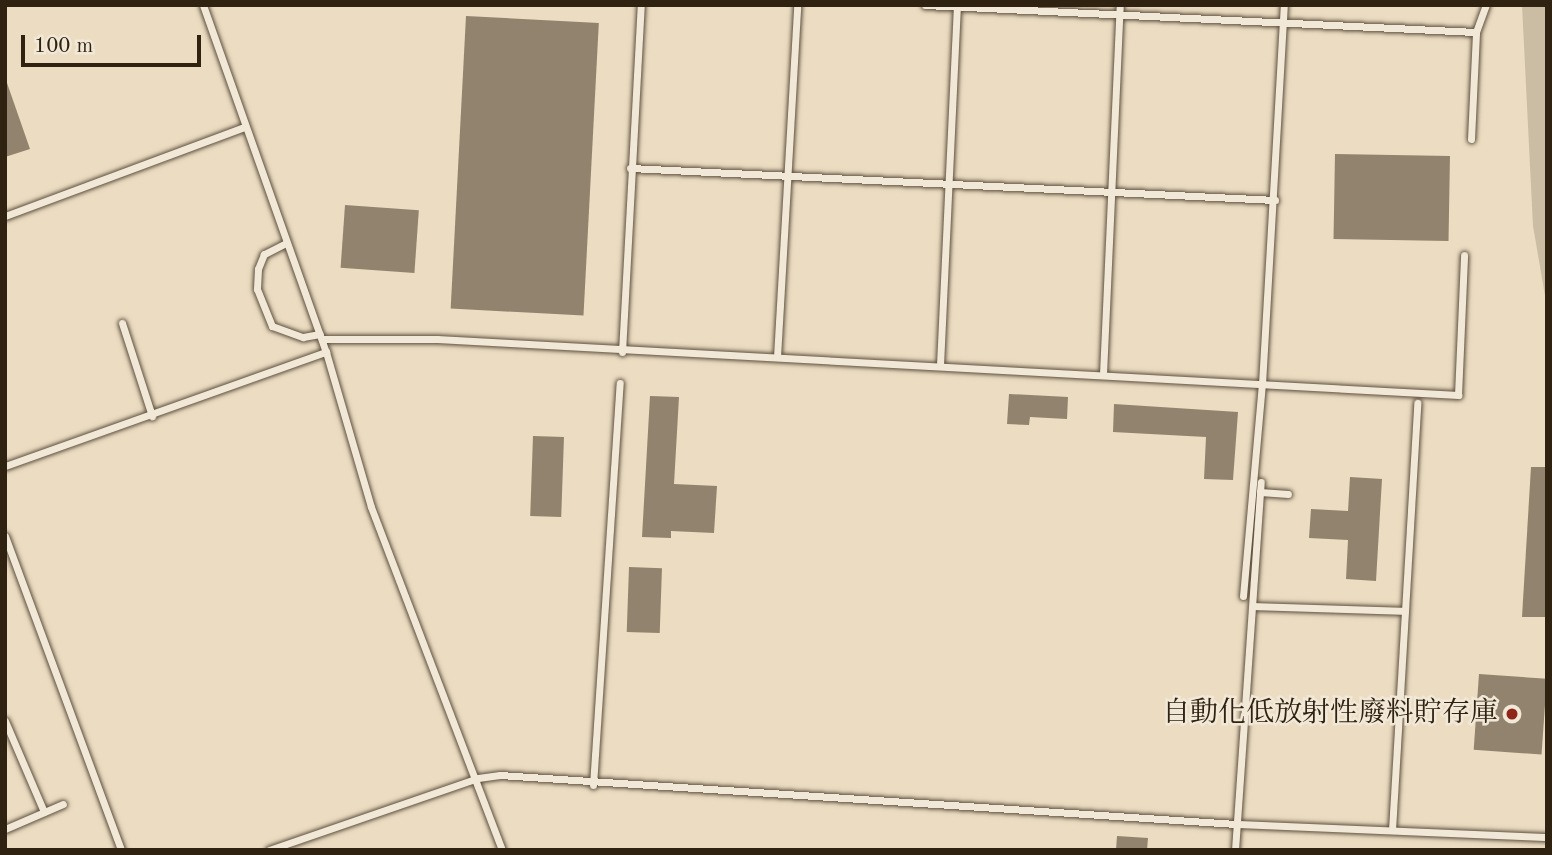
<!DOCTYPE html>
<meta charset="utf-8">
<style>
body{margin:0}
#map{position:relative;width:1552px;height:855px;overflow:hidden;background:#ebdcc2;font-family:"Old Standard TT","Noto Serif TC",serif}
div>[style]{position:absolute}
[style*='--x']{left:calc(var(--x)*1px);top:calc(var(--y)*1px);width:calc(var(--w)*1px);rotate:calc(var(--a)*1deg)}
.green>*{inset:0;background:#cbbca4}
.building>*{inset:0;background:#91836d;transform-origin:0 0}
.roads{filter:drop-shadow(0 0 2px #5e503d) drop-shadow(0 0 2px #5e503d)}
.service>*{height:7px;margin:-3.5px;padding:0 3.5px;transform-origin:3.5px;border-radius:3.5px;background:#f2e8d7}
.dots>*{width:19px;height:19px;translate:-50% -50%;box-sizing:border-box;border:4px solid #f2e8d7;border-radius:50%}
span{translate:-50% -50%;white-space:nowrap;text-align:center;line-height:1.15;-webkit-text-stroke:5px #f2e8d7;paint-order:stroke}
.poi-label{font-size:28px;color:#2f2211}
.right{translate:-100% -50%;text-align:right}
.frame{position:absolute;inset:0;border:7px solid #2f2211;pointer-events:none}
.scale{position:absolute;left:21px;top:35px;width:180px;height:32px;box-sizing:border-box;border:4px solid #2f2211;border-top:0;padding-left:9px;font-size:21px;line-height:24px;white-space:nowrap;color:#2f2211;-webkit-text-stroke:5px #f2e8d7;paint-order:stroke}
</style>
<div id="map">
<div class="green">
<div style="clip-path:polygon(1522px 5px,1547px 5px,1547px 307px,1533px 226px)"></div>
</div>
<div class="building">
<div style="left:466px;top:16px;width:133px;height:293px;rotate:3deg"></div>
<div style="clip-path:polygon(7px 83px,30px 149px,5px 157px,5px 84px)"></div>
<div style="left:1335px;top:154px;width:115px;height:85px;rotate:1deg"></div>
<div style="left:345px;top:205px;width:74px;height:63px;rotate:4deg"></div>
<div style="clip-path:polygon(1009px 394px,1068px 397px,1067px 419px,1030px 417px,1029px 425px,1007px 424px)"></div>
<div style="clip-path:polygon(650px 396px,679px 397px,674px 484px,717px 486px,714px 533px,671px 531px,671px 538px,642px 537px)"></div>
<div style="clip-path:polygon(1114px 404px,1238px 412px,1233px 480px,1204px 479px,1206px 437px,1113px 432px)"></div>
<div style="left:533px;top:436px;width:31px;height:80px;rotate:2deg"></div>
<div style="clip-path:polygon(1531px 467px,1547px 467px,1547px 617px,1522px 617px)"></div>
<div style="clip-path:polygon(1350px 477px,1382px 479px,1376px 581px,1346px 579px,1348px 540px,1309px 538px,1311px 509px,1348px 511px)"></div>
<div style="left:629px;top:567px;width:33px;height:65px;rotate:2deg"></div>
<div style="left:1479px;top:674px;width:68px;height:76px;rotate:4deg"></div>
<div style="clip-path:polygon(1117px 836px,1148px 838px,1147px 850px,1116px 850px)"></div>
</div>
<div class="roads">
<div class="service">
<div style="--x:203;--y:5;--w:368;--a:70.5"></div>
<div style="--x:326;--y:352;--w:161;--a:73.8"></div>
<div style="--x:371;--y:507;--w:367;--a:69.1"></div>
<div style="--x:925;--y:5;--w:552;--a:2.81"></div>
<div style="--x:1471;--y:139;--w:107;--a:-87.3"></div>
<div style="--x:1476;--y:32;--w:29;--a:-70"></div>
<div style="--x:630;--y:168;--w:646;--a:2.84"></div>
<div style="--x:5;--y:216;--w:255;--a:-20.4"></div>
<div style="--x:286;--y:243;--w:25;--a:153"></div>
<div style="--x:264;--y:254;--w:16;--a:112"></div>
<div style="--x:258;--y:269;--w:20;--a:93"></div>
<div style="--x:257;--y:289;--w:40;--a:68"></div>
<div style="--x:272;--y:326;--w:33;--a:20"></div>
<div style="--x:303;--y:337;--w:17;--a:-10"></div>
<div style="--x:122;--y:323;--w:98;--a:72.1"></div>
<div style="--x:322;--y:339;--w:115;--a:0"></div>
<div style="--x:437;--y:339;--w:1023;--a:3.14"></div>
<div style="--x:1458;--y:395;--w:140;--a:-87.5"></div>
<div style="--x:622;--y:352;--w:348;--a:-86.9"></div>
<div style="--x:777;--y:357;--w:353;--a:-86.7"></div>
<div style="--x:940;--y:365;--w:360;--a:-87.3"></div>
<div style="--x:1103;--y:374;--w:369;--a:-87.4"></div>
<div style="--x:5;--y:466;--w:341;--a:-19.6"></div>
<div style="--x:1260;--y:492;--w:28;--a:4"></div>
<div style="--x:5;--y:536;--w:335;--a:69.7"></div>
<div style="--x:1243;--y:596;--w:213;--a:-84.9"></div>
<div style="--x:1262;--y:384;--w:380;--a:-86.7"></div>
<div style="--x:1255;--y:606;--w:150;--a:1.9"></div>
<div style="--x:5;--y:721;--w:99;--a:66.8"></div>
<div style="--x:593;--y:785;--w:403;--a:-86.2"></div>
<div style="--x:5;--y:829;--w:63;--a:-23.3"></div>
<div style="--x:1392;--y:830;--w:428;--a:-86.6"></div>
<div style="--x:269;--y:850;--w:221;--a:-19"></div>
<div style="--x:478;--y:778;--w:22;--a:-8"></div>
<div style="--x:500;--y:775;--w:738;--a:3.81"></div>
<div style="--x:1236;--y:824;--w:311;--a:2.4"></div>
<div style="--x:1235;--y:850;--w:369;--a:-86"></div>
</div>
</div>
<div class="dots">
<div style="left:1512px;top:714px;background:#8f2418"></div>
</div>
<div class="poi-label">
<span class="right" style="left:1498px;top:714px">自動化低放射性廢料貯存庫</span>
</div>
<div class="frame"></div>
<div class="scale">100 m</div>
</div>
